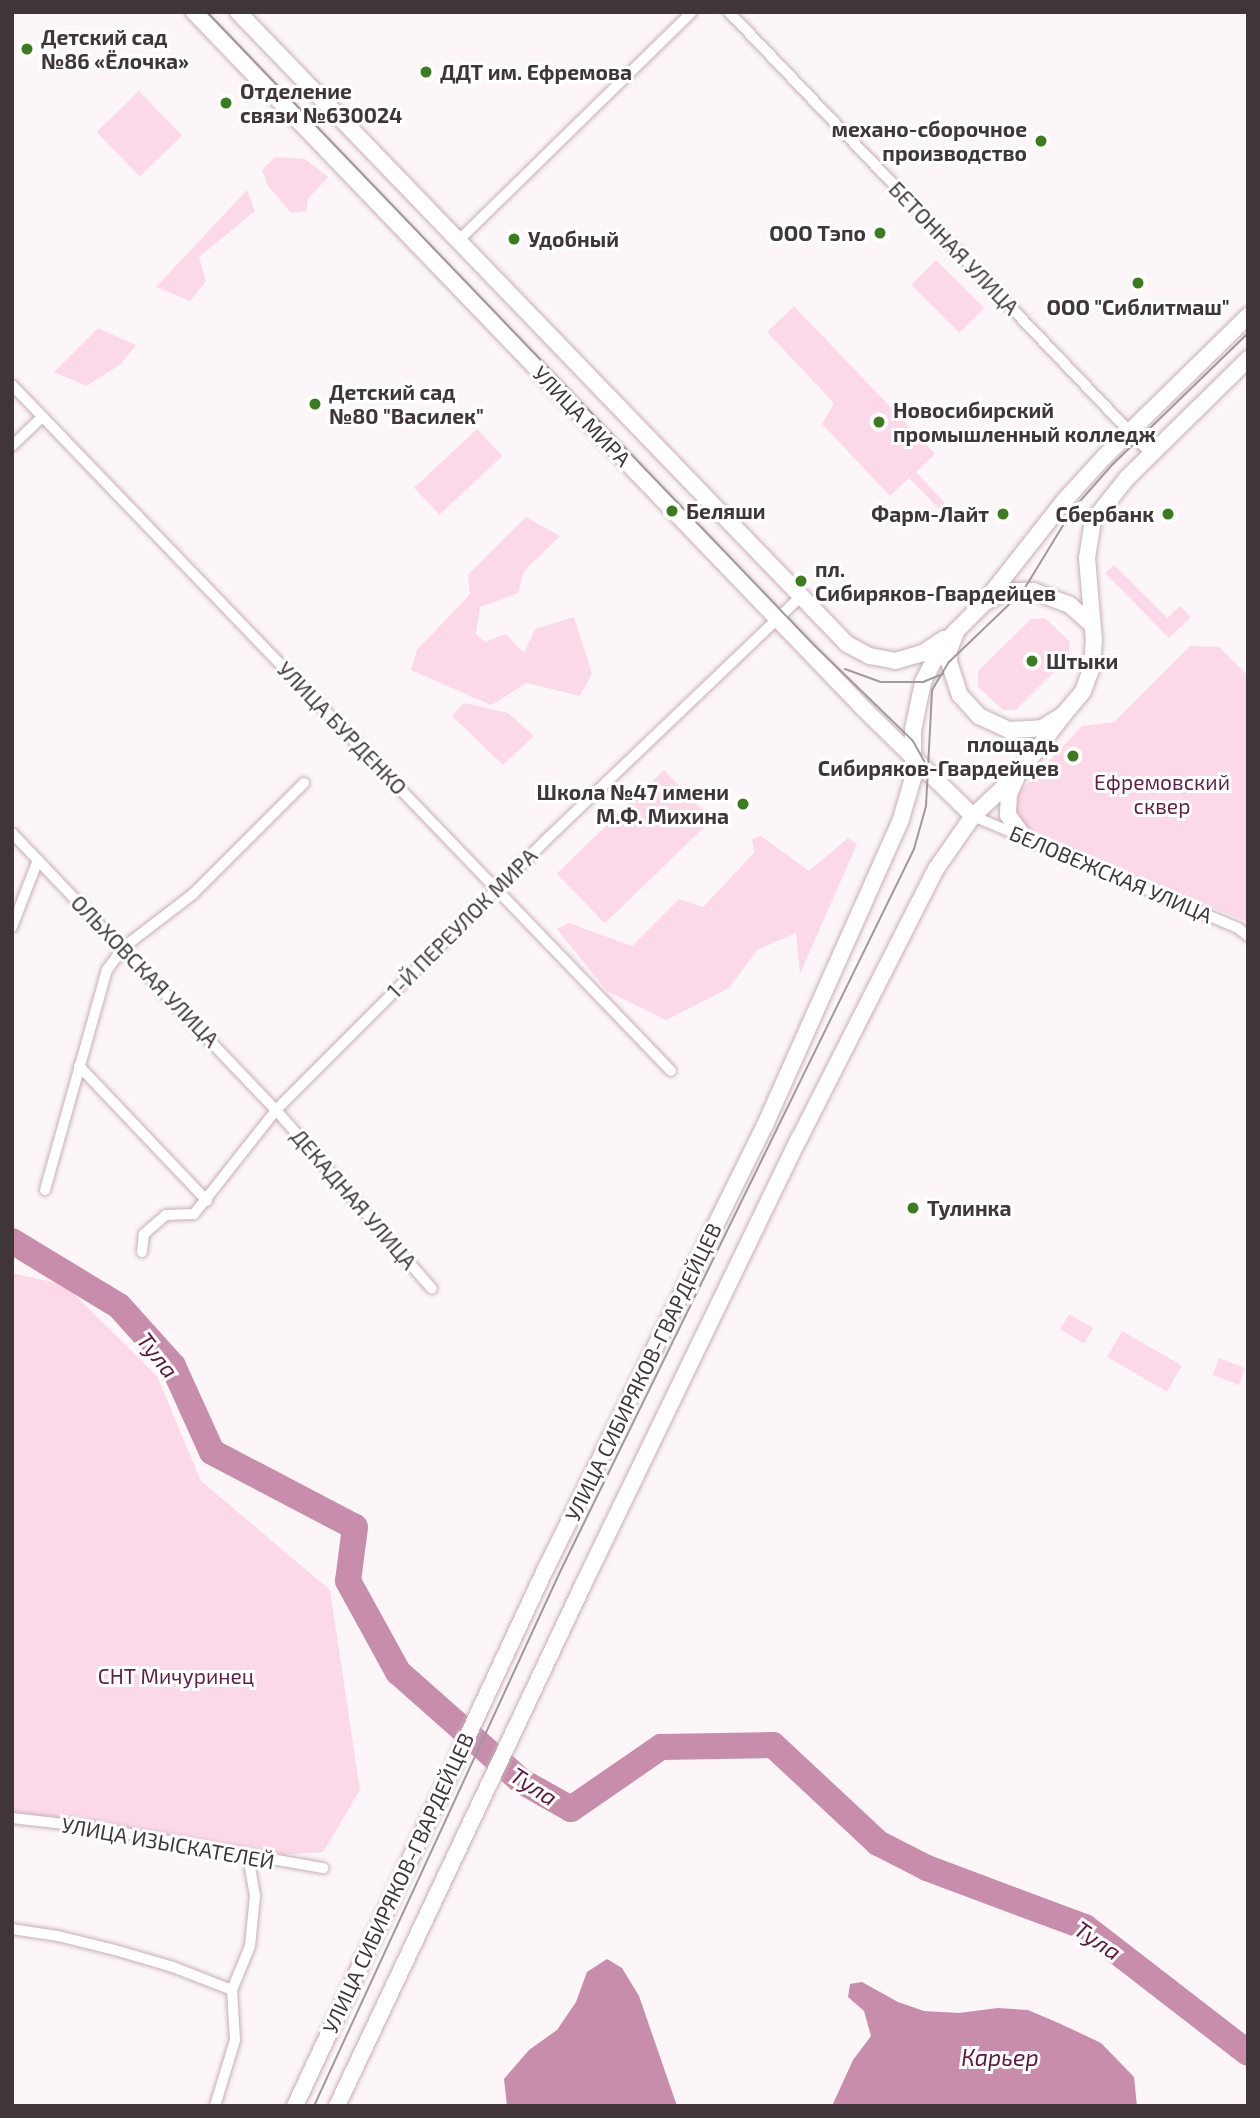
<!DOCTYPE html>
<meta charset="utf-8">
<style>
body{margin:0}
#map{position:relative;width:1260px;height:2118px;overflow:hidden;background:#fcf6f9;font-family:"Exo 2",sans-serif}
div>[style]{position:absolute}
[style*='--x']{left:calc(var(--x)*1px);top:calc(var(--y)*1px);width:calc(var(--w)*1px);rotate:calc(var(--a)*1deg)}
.green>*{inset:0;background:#fcd9e9;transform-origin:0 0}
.water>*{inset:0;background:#c78daa}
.river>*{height:26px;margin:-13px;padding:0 13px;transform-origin:13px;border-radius:13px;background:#c78daa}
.roads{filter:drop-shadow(0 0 2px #c8aeba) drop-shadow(0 0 2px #c8aeba)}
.street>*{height:10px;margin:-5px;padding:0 5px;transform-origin:5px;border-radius:5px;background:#fff}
.secondary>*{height:16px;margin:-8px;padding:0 8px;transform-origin:8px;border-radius:8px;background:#fff}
.tram>*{height:2px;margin:-1px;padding:0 1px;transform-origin:1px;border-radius:1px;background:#a1999d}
.dots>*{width:19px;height:19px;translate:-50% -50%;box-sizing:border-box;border:4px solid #fff;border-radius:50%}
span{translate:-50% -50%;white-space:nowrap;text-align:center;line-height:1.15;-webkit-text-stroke:6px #fff;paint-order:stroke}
.poi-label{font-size:21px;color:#40363a;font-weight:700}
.left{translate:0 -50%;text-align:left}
.right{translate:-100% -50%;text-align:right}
.street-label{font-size:21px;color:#40363a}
.park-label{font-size:21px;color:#621d45}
.water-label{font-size:23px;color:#5c1840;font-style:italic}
.frame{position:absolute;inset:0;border:14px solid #40363a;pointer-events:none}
</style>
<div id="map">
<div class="green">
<div style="left:139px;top:91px;width:62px;height:59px;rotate:46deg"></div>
<div style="clip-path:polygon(275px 157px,305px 159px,328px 177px,308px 199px,306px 211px,291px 213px,268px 186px,262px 170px)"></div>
<div style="clip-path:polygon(247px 190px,255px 211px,199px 257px,206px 281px,190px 301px,156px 287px)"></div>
<div style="left:936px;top:260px;width:68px;height:35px;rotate:45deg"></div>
<div style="clip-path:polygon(794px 306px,935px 454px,916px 472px,945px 503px,939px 509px,909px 478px,890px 496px,822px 424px,834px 403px,767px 332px)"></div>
<div style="clip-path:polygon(98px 328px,136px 345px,121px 364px,86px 386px,54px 372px)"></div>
<div style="left:477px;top:429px;width:37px;height:86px;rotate:47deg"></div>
<div style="clip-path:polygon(526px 517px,560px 536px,524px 571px,518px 593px,480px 607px,476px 634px,485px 642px,506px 634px,524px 653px,535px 629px,574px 617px,592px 674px,580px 696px,527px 683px,491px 705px,411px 670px,417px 650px,470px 594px,468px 575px)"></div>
<div style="clip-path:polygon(1114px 565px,1167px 618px,1180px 606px,1191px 617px,1169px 638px,1105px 573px)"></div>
<div style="clip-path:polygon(1045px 618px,1070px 642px,1069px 657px,1016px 710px,1003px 710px,978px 687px,978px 671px,1031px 619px)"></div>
<div style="clip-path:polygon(1190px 646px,1219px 647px,1248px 676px,1248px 922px,1029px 832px,1013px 810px,1017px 795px,1082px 726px,1114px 722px)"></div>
<div style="clip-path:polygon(464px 703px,508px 713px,534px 736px,503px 765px,452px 716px)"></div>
<div style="left:664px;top:770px;width:69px;height:149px;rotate:46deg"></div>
<div style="clip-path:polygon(761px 836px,809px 871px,848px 838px,857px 844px,800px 974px,796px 933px,757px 950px,729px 988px,666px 1020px,607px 991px,557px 929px,569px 923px,632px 946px,679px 899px,703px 907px,754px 853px,752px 839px)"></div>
<div style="clip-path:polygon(12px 1273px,65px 1285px,157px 1376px,201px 1481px,330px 1590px,360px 1790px,323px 1852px,245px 1857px,12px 1818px)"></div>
<div style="left:1069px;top:1314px;width:28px;height:18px;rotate:30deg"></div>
<div style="left:1122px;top:1331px;width:69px;height:30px;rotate:30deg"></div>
<div style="left:1219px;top:1358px;width:28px;height:18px;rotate:21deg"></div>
</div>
<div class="water">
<div style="clip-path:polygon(607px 1959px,622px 1968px,639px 1996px,677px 2106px,507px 2106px,504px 2079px,529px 2050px,557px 2030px,576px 2002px,587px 1972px)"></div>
<div style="clip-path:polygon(862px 1982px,898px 2002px,924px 2011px,959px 2013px,998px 2008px,1028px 2010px,1063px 2025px,1101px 2043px,1134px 2077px,1137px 2106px,832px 2106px,853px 2060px,871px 2036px,864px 2011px,848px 1997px,850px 1984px)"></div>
</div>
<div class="river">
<div style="--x:12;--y:1241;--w:125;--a:31.3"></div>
<div style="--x:119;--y:1306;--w:81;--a:48"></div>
<div style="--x:173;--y:1366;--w:94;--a:65.6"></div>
<div style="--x:212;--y:1452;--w:161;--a:27.7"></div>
<div style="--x:355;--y:1527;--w:54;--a:97.4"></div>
<div style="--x:348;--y:1581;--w:104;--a:61.2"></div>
<div style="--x:398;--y:1672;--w:164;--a:41.5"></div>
<div style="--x:521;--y:1781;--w:57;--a:29.2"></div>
<div style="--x:571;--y:1809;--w:109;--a:-34.6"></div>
<div style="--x:661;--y:1747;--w:112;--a:-1"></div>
<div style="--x:773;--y:1745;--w:144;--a:43"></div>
<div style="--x:878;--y:1843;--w:55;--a:27"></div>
<div style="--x:927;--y:1868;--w:169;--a:20.5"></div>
<div style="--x:1085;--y:1927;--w:206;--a:37.7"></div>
</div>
<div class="roads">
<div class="street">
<div style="--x:729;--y:12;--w:611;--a:46.33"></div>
<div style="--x:458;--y:241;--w:327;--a:-44.4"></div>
<div style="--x:12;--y:385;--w:951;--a:46.15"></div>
<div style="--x:12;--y:446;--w:42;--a:-44"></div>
<div style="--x:973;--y:816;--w:288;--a:22.9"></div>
<div style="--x:1238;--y:928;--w:13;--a:39"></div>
<div style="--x:12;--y:833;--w:383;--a:46.4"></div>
<div style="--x:276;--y:1110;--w:237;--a:48.9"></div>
<div style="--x:12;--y:927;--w:72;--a:-68.8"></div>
<div style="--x:79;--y:1066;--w:186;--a:46.5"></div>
<div style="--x:45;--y:1190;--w:229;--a:-74.3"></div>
<div style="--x:107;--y:970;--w:29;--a:-54"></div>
<div style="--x:124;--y:947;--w:87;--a:-37.5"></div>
<div style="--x:193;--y:894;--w:157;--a:-45"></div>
<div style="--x:142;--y:1252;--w:18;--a:-84"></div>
<div style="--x:144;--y:1234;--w:29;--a:-41"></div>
<div style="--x:166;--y:1215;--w:28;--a:-2"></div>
<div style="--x:194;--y:1214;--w:132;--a:-51.7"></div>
<div style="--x:276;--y:1110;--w:383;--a:-45"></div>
<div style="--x:547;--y:839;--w:352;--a:-43.7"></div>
<div style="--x:12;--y:1818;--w:79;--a:6.6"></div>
<div style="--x:90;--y:1827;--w:237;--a:10"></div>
<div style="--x:12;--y:1929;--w:47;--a:8.7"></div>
<div style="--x:58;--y:1936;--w:59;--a:13.8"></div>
<div style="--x:115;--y:1950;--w:60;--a:16.3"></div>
<div style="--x:173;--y:1967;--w:63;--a:21.3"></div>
<div style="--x:215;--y:2106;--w:69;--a:-73.1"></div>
<div style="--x:235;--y:2040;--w:50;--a:-93.4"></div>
<div style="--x:232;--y:1990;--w:48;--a:-67.8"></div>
<div style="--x:250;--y:1946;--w:50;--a:-84.3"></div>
<div style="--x:255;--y:1896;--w:40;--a:-100"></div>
</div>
<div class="secondary">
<div style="--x:194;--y:12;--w:964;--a:46.13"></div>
<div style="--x:862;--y:707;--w:156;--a:44.5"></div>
<div style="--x:238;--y:12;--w:878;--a:46.06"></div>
<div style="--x:847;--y:644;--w:26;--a:28"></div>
<div style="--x:870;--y:656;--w:25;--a:11"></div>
<div style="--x:895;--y:661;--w:29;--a:-16"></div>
<div style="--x:923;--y:653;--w:25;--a:-34"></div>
<div style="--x:987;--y:599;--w:125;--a:-51.8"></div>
<div style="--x:1064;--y:501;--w:59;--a:-47.7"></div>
<div style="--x:1104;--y:457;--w:202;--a:-44.4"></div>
<div style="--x:1091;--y:624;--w:28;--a:-138"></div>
<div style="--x:1070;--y:605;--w:40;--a:-159"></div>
<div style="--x:1033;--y:591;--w:26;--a:180"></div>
<div style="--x:1007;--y:591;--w:25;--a:153"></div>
<div style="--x:985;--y:602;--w:40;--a:135"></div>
<div style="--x:957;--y:630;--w:22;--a:112"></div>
<div style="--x:949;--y:650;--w:12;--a:90"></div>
<div style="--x:949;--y:662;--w:35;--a:72"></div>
<div style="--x:960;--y:695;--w:28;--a:48"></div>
<div style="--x:979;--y:716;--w:33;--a:25"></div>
<div style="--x:1009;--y:730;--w:33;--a:-3"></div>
<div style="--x:1042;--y:728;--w:26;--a:-32"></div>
<div style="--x:1064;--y:714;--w:30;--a:-50"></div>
<div style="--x:1083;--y:691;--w:26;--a:-69"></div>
<div style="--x:1092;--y:667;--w:26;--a:-86"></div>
<div style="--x:1094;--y:641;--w:83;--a:-94.8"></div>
<div style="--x:1087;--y:558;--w:37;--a:-81"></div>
<div style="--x:1093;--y:521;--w:55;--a:-51.7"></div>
<div style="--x:1127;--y:478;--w:170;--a:-44.5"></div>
<div style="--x:1016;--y:779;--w:17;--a:115"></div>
<div style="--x:1009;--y:794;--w:21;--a:93"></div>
<div style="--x:1008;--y:815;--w:27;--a:54"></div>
<div style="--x:295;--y:2106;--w:594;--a:-64.99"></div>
<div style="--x:546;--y:1568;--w:494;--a:-63.7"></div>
<div style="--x:765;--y:1125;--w:335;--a:-66"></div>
<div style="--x:901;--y:819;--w:43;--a:-73.7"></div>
<div style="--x:913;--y:778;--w:48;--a:-90"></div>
<div style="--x:913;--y:730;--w:49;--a:-78.2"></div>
<div style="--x:923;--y:682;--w:39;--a:-63"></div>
<div style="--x:941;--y:647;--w:23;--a:-47"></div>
<div style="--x:337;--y:2106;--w:576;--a:-64.72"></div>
<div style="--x:583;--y:1585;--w:496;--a:-64.2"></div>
<div style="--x:799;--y:1139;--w:303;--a:-63.1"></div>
<div style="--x:936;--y:869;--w:65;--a:-55.1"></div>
<div style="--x:973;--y:816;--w:64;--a:-43.1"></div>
<div style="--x:1020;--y:772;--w:73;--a:-52.8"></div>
</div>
</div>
<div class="tram">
<div style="--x:207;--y:12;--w:878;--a:46.2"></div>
<div style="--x:815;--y:646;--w:136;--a:44.1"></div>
<div style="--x:913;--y:741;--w:25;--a:61"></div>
<div style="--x:845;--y:669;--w:38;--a:20"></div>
<div style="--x:881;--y:682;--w:42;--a:0"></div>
<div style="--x:923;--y:682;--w:22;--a:-22"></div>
<div style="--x:314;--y:2106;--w:586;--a:-65.27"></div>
<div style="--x:559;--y:1574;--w:807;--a:-63.91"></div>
<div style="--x:914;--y:849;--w:45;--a:-74.4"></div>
<div style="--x:926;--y:806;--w:116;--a:-87"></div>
<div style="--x:932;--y:690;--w:33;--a:-59"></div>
<div style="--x:949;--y:662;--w:103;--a:-43.8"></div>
<div style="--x:1023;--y:591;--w:96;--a:-58.6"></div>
<div style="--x:1073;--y:509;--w:60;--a:-48.4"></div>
<div style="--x:1113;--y:464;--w:188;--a:-44.1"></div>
</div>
<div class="dots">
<div style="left:27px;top:49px;background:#3a7c1e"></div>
<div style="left:426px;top:72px;background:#3a7c1e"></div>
<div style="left:226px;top:103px;background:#3a7c1e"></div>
<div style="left:1041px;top:141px;background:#3a7c1e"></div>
<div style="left:880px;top:233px;background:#3a7c1e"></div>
<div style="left:514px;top:239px;background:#3a7c1e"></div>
<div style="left:1138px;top:283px;background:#3a7c1e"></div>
<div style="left:315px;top:404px;background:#3a7c1e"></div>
<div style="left:879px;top:422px;background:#3a7c1e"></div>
<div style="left:672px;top:511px;background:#3a7c1e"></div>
<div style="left:1003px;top:514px;background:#3a7c1e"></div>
<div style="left:1168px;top:514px;background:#3a7c1e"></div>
<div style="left:801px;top:581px;background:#3a7c1e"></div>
<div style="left:1032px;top:661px;background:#3a7c1e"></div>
<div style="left:1073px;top:756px;background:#3a7c1e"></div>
<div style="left:743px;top:804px;background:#3a7c1e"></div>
<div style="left:913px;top:1208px;background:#3a7c1e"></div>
</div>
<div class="poi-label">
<span class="left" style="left:41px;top:49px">Детский сад<br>№86 «Ёлочка»</span>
<span class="left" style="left:440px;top:72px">ДДТ им. Ефремова</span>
<span class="left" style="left:240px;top:103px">Отделение<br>связи №630024</span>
<span class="right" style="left:1027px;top:141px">механо-сборочное<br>производство</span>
<span class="right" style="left:866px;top:233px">ООО Тэпо</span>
<span class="left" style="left:528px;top:239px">Удобный</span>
<span style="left:1138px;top:307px">ООО "Сиблитмаш"</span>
<span class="left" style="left:329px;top:404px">Детский сад<br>№80 "Василек"</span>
<span class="left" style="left:893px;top:422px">Новосибирский<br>промышленный колледж</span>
<span class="left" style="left:686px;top:511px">Беляши</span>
<span class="right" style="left:989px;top:514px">Фарм-Лайт</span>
<span class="right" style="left:1154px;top:514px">Сбербанк</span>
<span class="left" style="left:815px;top:581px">пл.<br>Сибиряков-Гвардейцев</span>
<span class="left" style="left:1046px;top:661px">Штыки</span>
<span class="right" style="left:1059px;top:756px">площадь<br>Сибиряков-Гвардейцев</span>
<span class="right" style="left:729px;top:804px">Школа №47 имени<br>М.Ф. Михина</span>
<span class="left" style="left:927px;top:1208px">Тулинка</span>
</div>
<div class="street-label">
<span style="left:954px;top:248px;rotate:46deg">БЕТОННАЯ УЛИЦА</span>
<span style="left:582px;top:416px;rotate:46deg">УЛИЦА МИРА</span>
<span style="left:342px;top:728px;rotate:46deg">УЛИЦА БУРДЕНКО</span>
<span style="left:1111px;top:874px;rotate:23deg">БЕЛОВЕЖСКАЯ УЛИЦА</span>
<span style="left:462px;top:923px;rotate:-45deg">1-Й ПЕРЕУЛОК МИРА</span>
<span style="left:145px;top:971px;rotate:46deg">ОЛЬХОВСКАЯ УЛИЦА</span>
<span style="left:354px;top:1199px;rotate:49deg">ДЕКАДНАЯ УЛИЦА</span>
<span style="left:643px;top:1372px;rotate:-64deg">УЛИЦА СИБИРЯКОВ-ГВАРДЕЙЦЕВ</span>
<span style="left:168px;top:1843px;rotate:10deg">УЛИЦА ИЗЫСКАТЕЛЕЙ</span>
<span style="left:398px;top:1883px;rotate:-65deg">УЛИЦА СИБИРЯКОВ-ГВАРДЕЙЦЕВ</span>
</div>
<div class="park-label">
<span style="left:1162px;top:794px">Ефремовский<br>сквер</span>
<span style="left:176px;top:1676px">СНТ Мичуринец</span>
</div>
<div class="water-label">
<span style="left:158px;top:1355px;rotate:52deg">Тула</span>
<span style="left:534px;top:1786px;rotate:33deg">Тула</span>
<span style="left:1098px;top:1940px;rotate:34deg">Тула</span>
<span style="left:1000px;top:2057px">Карьер</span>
</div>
<div class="frame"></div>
</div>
